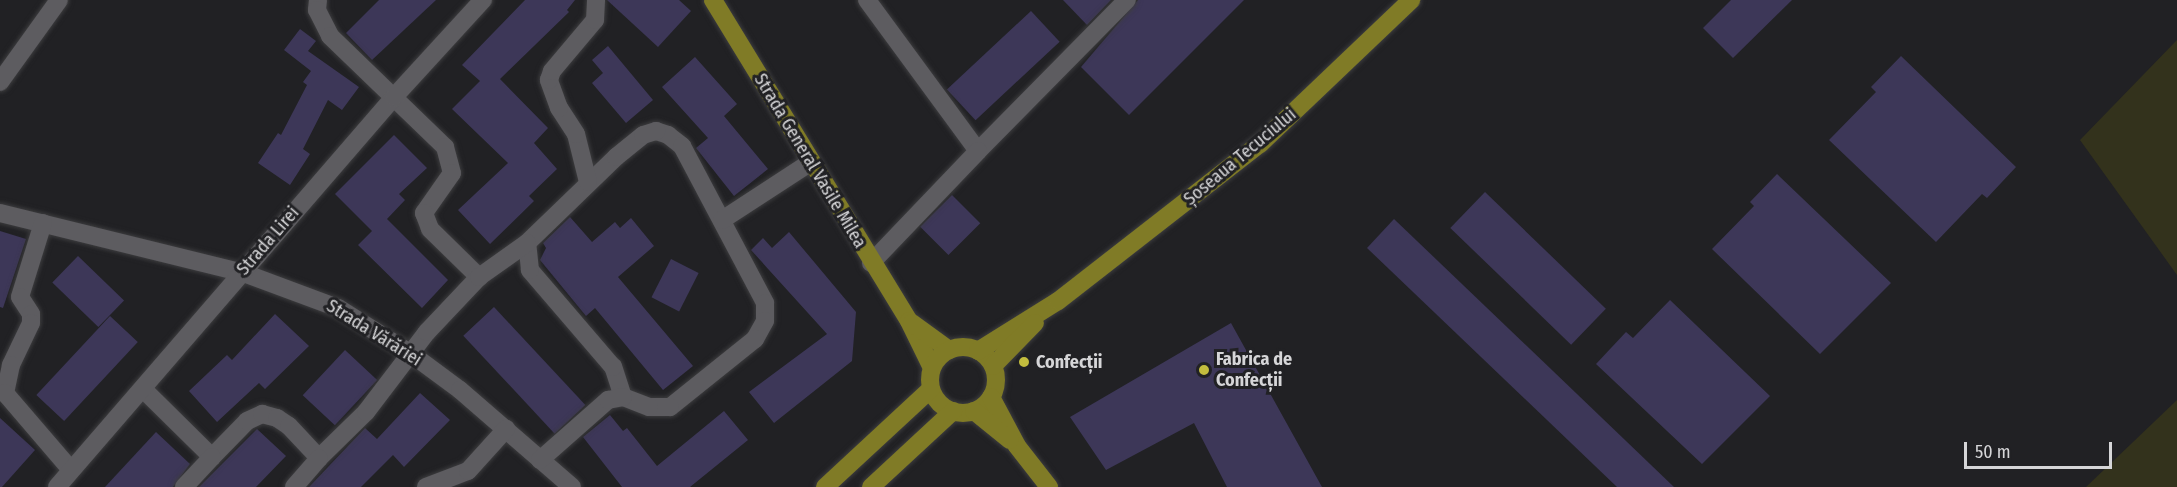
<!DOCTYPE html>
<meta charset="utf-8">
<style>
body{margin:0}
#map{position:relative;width:2177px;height:487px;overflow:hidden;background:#212124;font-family:"Fira Sans Condensed",sans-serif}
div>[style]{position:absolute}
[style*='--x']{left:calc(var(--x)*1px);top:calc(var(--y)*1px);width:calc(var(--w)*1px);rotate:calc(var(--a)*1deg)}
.green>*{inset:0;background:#33321c}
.building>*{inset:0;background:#3d3758;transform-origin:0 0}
.roads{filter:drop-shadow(0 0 2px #3c3c3e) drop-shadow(0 0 2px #3c3c3e)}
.minor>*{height:18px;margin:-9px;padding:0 9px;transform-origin:9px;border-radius:9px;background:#5d5c60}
.major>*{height:18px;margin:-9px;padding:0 9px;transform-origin:9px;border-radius:9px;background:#807b26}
.major>.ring{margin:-9px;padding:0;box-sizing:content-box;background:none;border:18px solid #807b26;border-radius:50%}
.dots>*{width:16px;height:16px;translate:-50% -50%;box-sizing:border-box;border:3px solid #212124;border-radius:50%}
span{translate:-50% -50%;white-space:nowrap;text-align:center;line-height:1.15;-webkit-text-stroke:6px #212124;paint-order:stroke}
.street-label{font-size:18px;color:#d6d6d8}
.poi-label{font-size:18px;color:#d6d6d8;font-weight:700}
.left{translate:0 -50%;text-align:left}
.scale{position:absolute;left:1964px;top:442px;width:148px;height:27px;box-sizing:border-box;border:3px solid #d6d6d8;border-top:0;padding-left:8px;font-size:18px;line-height:21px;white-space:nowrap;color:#d6d6d8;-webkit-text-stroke:4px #212124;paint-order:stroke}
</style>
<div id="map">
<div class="green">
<div style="clip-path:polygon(2177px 40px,2177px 275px,2080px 140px)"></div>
<div style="clip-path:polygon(2177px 400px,2177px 487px,2086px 487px)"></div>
</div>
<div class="building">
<div style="clip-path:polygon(379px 0,436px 0,372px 60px,346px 33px)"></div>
<div style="clip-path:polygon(525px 0,575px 0,567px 10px,569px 12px,500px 79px,548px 128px,534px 143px,557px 169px,529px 196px,534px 201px,490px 244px,458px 210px,508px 163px,452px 109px,480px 81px,462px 65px)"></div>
<div style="clip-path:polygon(607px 0,679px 0,691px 11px,658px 47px)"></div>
<div style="clip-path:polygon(1063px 0,1111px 0,1087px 25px)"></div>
<div style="clip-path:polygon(1138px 0,1244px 0,1129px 115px,1081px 67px)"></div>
<div style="clip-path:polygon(1731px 0,1792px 0,1733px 58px,1703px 28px)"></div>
<div style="left:1031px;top:11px;width:42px;height:115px;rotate:47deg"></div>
<div style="clip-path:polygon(300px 29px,316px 41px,308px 51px,359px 87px,342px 110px,328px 100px,303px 149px,310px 154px,290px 185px,258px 163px,278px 133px,281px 135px,307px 85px,303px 82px,311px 71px,284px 50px)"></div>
<div style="clip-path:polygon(608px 46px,653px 100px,626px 123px,592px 83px,603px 73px,592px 60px)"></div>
<div style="clip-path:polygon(1901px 56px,2016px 167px,1987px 198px,1982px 194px,1936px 242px,1829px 140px,1876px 92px,1871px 87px)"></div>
<div style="clip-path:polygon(695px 57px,737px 104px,724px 116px,768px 169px,734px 196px,696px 148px,708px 138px,662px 87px)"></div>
<div style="clip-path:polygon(394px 135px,427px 168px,399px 194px,405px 200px,387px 219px,448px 280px,422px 308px,358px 245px,372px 231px,335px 194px)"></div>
<div style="clip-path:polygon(1777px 174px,1891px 283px,1820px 354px,1712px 249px,1754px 206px,1750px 202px)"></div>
<div style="left:1485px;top:192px;width:168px;height:50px;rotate:44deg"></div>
<div style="left:952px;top:195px;width:40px;height:45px;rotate:45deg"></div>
<div style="clip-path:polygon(570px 217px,592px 242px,615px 222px,620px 228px,631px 218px,654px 246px,618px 277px,693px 366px,663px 390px,595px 308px,586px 316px,540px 260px,546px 248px,543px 243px)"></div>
<div style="clip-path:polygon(1394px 219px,1553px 371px,1674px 487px,1617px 487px,1367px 248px)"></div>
<div style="clip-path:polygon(0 231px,26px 239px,3px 308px,0 307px)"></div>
<div style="clip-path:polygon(789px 232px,856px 312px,852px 361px,774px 423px,749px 392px,827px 334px,751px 250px,763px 238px,772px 248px)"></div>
<div style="left:78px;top:256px;width:64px;height:37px;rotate:44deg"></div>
<div style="left:671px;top:259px;width:31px;height:43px;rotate:27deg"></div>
<div style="clip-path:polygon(1670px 300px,1770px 396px,1702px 464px,1596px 364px,1626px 332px,1633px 338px)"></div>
<div style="left:494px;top:307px;width:134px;height:42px;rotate:47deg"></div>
<div style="clip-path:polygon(275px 314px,309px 346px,265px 389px,259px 383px,217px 422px,189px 391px,227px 355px,232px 360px)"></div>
<div style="left:110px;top:316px;width:38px;height:108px;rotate:43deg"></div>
<div style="clip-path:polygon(1231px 323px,1322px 487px,1227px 487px,1194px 423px,1106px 470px,1070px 417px)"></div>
<div style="left:345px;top:350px;width:44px;height:62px;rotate:43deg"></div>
<div style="clip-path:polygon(420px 393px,450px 420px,404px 467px,393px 455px,361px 487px,309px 487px,365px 428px,377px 439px)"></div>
<div style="clip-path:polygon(724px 411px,748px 440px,690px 487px,622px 487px,583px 437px,610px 415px,623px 431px,627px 428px,657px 466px)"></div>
<div style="clip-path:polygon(0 418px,35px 450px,2px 487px,0 487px)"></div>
<div style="clip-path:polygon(257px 429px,286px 456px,256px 487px,199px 487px)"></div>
<div style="clip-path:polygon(156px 432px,190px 464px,173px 487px,105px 487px)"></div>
</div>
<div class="roads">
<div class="minor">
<div style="--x:318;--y:0;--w:10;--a:96"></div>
<div style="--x:317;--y:10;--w:29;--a:63"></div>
<div style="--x:330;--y:36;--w:160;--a:44"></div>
<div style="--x:445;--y:147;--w:27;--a:75"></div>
<div style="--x:452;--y:173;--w:49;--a:125"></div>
<div style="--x:424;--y:213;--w:17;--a:69"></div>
<div style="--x:430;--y:229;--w:69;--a:44.4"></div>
<div style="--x:867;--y:0;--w:187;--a:53.7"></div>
<div style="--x:978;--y:151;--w:212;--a:-45.4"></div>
<div style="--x:0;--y:82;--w:101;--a:-54.3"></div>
<div style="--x:656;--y:131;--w:13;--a:18"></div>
<div style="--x:668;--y:135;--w:18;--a:38"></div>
<div style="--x:682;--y:146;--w:178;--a:62.1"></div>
<div style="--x:765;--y:303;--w:18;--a:90"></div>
<div style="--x:765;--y:321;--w:21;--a:119"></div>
<div style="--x:755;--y:339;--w:109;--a:141.3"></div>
<div style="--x:670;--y:407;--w:21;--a:180"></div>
<div style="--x:649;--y:407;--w:28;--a:-159"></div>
<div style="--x:623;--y:397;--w:32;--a:-108"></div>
<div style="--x:613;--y:367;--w:128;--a:-130.6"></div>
<div style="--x:530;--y:270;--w:27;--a:-96"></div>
<div style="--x:527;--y:243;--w:124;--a:-44"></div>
<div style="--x:616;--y:157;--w:35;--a:-39"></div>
<div style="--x:643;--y:135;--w:14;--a:-17"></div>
<div style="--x:588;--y:182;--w:49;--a:-104"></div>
<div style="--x:576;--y:134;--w:31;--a:-123"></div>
<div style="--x:559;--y:108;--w:30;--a:-110"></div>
<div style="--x:549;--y:80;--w:9;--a:-72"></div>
<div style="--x:552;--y:71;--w:67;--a:-49.9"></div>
<div style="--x:595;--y:20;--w:20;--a:-87"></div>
<div style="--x:0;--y:213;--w:248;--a:13.8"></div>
<div style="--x:241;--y:272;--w:103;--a:20.4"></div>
<div style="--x:338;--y:308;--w:85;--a:32"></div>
<div style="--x:410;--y:353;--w:62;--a:36.5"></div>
<div style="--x:460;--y:390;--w:148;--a:40.9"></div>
<div style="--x:722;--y:220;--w:106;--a:-33.1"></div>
<div style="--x:43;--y:223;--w:77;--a:107.3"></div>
<div style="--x:20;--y:297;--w:20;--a:57"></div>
<div style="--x:31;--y:314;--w:9;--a:90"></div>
<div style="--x:31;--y:323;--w:47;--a:115.5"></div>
<div style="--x:11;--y:365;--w:29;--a:102"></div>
<div style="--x:5;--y:393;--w:101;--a:49.4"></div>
<div style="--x:871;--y:263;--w:155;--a:-46.3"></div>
<div style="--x:143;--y:389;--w:97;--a:44.6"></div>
<div style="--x:212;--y:457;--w:50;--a:-45.8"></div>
<div style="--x:247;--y:421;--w:17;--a:-25"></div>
<div style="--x:262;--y:414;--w:16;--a:15"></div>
<div style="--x:277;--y:418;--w:14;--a:34"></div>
<div style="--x:289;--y:426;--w:44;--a:46.8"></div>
<div style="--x:319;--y:458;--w:66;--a:-44.4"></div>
<div style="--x:366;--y:412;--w:101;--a:-52.7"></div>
<div style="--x:427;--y:332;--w:76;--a:-46.6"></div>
<div style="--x:479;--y:277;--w:59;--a:-35.3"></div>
<div style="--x:540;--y:460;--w:91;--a:-41.4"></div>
<div style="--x:608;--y:400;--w:15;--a:-11"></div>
<div style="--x:57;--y:487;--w:515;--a:-49.17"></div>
<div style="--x:394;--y:97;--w:132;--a:-47.5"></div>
<div style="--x:184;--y:487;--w:41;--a:-47"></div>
<div style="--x:294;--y:487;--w:38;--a:-49"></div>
<div style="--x:426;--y:487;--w:45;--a:-20.9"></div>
<div style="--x:468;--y:471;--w:57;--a:-47.9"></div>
</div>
<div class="major">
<div style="--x:713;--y:0;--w:376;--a:58.6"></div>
<div style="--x:909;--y:321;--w:52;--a:63.9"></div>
<div style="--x:912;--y:323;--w:46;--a:36.1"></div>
<div class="ring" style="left:930px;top:347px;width:48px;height:48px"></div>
<div style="--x:978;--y:351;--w:94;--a:-32"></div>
<div style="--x:1058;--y:301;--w:256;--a:-37.9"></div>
<div style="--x:1260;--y:144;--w:209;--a:-43.6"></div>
<div style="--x:993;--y:366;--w:60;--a:-45.7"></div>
<div style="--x:991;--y:397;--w:55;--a:62"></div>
<div style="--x:1017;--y:446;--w:52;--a:52"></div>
<div style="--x:974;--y:411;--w:46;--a:38.9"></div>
<div style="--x:825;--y:487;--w:144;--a:-42.8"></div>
<div style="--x:871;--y:487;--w:112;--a:-42.8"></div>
</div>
</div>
<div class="dots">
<div style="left:1024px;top:362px;background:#c3bd3e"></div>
<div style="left:1204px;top:370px;background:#c3bd3e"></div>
</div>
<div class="street-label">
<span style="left:1240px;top:157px;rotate:-40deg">Șoseaua Tecuciului</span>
<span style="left:810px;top:161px;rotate:59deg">Strada General Vasile Milea</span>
<span style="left:268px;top:241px;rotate:-49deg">Strada Lirei</span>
<span style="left:374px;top:333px;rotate:32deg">Strada Vărăriei</span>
</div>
<div class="poi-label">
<span class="left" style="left:1216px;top:370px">Fabrica de<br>Confecții</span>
<span class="left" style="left:1036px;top:362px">Confecții</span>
</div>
<div class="scale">50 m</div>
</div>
